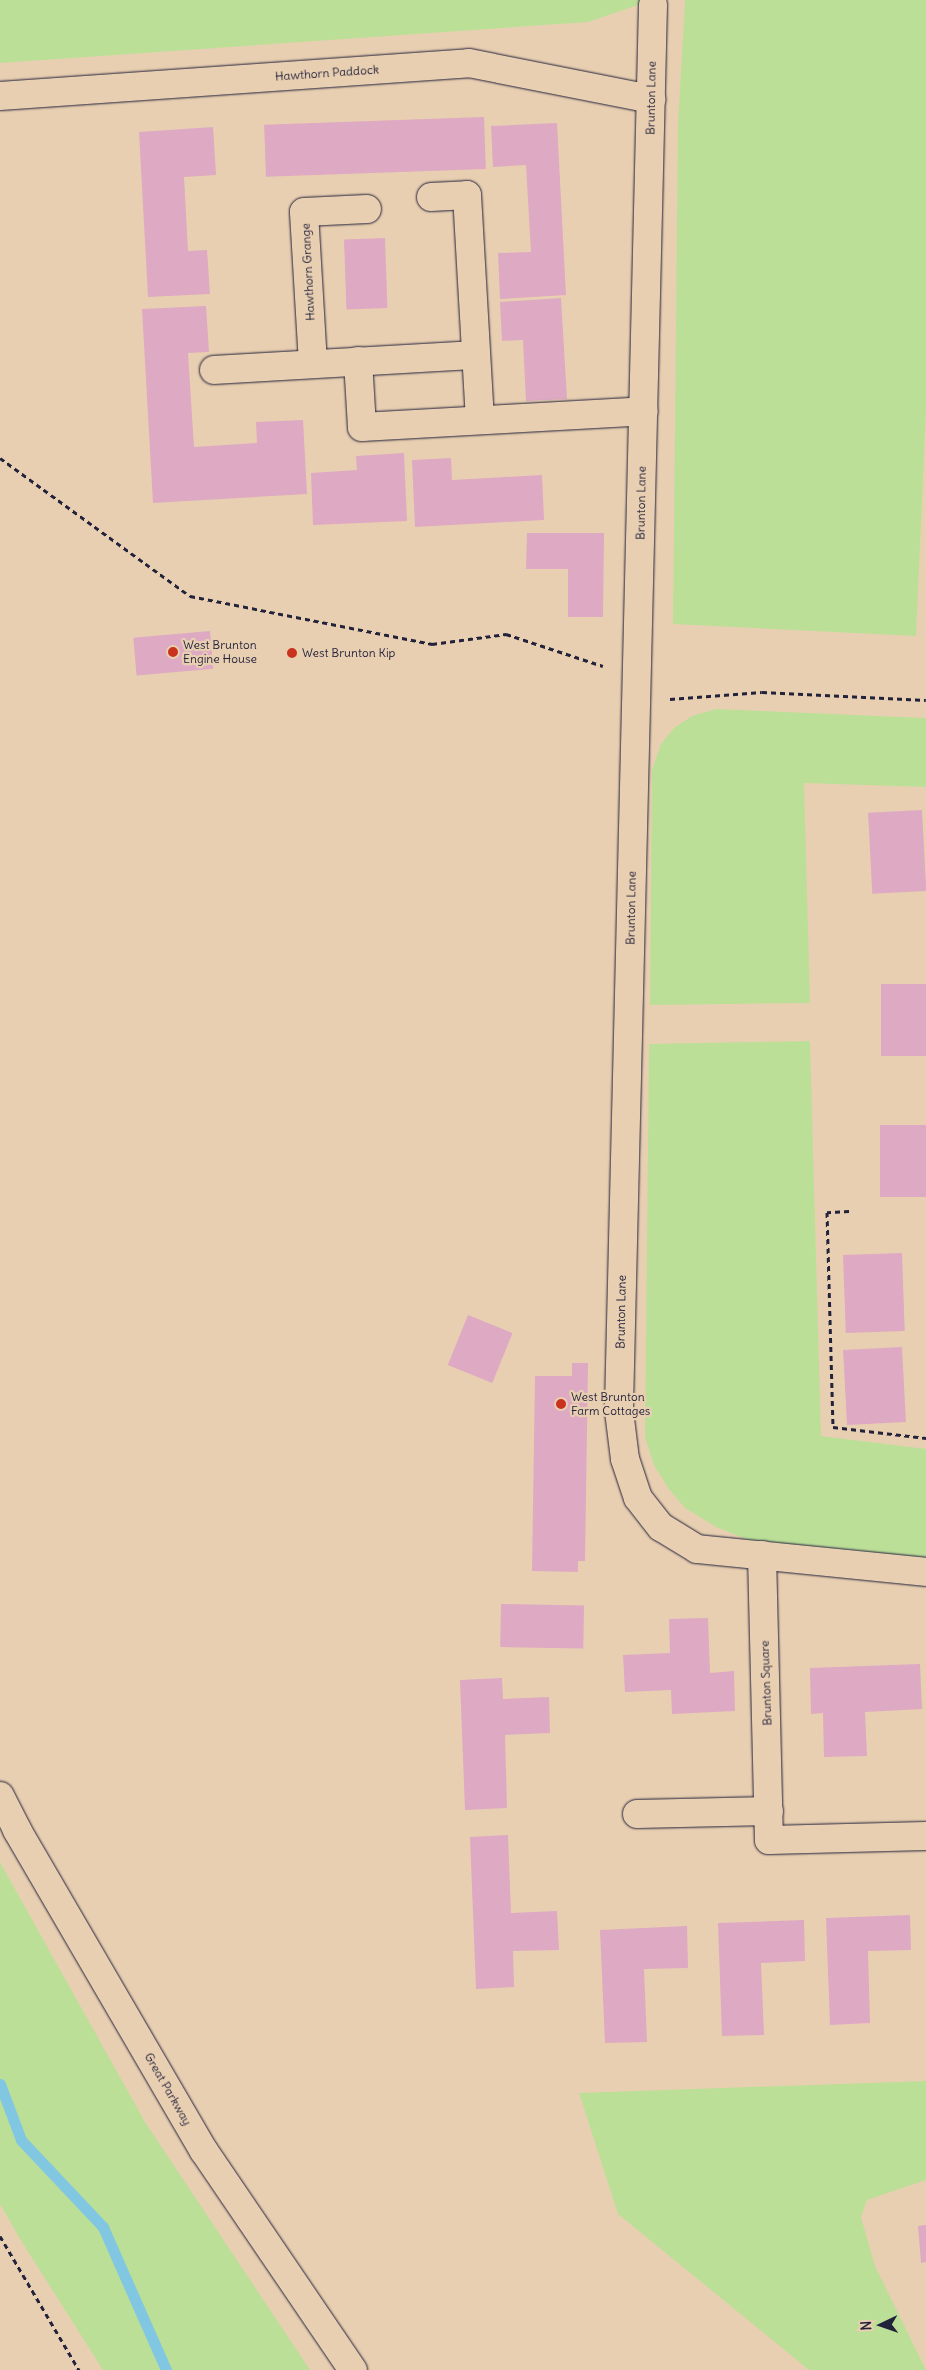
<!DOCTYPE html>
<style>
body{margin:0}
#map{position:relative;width:926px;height:2370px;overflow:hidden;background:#e9cfb1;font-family:Delius,sans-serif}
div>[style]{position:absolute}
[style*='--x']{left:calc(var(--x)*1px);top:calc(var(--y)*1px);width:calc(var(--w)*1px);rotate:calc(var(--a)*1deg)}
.green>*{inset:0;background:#bcdf98}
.stream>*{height:11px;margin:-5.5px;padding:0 5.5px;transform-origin:5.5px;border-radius:5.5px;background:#81c7e2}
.building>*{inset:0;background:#dea9c2;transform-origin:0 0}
.path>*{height:3px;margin-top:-1.5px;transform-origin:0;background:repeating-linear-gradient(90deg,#22223b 0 5px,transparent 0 9px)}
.roads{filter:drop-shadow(0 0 1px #22223b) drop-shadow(0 0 1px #22223b)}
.street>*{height:28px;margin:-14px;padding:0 14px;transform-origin:14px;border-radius:14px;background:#e9cfb1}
.secondary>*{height:28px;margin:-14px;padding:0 14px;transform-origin:14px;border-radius:14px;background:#e9cfb1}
.dots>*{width:14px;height:14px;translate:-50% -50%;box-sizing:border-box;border:2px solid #e9cfb1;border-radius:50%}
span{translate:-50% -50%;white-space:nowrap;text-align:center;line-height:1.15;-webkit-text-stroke:4.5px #e9cfb1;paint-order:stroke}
.street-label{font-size:12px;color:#22223b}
.poi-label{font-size:12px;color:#22223b}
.left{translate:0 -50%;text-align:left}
.north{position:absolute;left:856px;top:2300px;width:50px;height:50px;-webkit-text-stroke:4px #e9cfb1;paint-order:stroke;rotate:267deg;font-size:14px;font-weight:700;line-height:20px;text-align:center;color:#22223b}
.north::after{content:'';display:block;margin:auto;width:18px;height:22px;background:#22223b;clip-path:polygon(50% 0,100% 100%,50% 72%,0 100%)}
</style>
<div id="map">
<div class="green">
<div style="clip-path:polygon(0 0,642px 0,641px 4px,588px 22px,0 63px)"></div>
<div style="clip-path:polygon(685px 0,926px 0,926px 408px,916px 636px,673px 624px,678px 124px)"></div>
<div style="clip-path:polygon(716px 709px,926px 718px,926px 787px,804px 783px,810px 1003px,650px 1005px,652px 770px,661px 744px,674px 728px,692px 716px)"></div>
<div style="clip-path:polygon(810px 1041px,821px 1436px,926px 1449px,926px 1558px,751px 1541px,716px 1527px,685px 1508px,668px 1488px,654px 1465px,645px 1437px,649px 1044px)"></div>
<div style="clip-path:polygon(0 1862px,145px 2122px,310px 2370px,103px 2370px,20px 2239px,0 2204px)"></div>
<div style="clip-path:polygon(926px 2081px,926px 2180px,867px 2200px,861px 2217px,875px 2266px,926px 2370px,809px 2370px,618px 2214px,579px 2093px)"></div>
</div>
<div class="stream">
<div style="--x:0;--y:2084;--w:60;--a:69.4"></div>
<div style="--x:21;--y:2140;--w:120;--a:46.7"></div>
<div style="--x:103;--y:2227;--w:156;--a:66.2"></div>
</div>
<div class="building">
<div style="left:484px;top:117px;width:52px;height:220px;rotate:88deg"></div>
<div style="clip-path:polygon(557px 123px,566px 295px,500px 299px,498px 253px,531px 252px,526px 165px,493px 167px,491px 126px)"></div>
<div style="clip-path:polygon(213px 127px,216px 175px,184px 177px,188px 251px,207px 250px,210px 294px,148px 297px,139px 132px)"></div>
<div style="left:385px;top:238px;width:70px;height:41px;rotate:88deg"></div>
<div style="clip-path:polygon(561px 298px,567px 399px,526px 401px,523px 340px,502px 341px,500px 302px)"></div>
<div style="clip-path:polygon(206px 306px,209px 352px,188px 353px,194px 447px,257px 443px,256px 422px,303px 420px,307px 494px,153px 503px,142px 309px)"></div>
<div style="clip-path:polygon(404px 453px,407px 521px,313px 525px,311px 473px,357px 470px,356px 456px)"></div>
<div style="clip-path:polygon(451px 458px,452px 480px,542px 475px,544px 520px,415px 527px,412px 460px)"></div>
<div style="clip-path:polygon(527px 533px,604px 533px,603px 617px,568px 617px,568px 569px,526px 569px)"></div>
<div style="left:210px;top:631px;width:38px;height:77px;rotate:85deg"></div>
<div style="left:922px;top:810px;width:81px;height:54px;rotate:87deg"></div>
<div style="left:926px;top:984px;width:72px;height:45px;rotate:90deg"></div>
<div style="left:926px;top:1125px;width:72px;height:46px;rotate:90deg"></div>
<div style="left:902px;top:1253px;width:78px;height:59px;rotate:88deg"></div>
<div style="left:468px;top:1315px;width:48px;height:54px;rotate:22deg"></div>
<div style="left:902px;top:1347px;width:75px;height:59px;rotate:87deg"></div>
<div style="clip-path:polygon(572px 1363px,588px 1363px,585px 1561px,578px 1561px,578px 1572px,532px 1571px,535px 1376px,572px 1376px)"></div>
<div style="left:501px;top:1604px;width:83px;height:43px;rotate:1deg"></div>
<div style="clip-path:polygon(708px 1618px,710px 1673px,734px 1671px,735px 1711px,672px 1714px,671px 1690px,625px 1692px,623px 1655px,670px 1653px,669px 1619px)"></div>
<div style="clip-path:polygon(920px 1664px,922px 1709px,865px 1712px,867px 1756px,824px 1757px,823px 1713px,811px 1714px,810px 1668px)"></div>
<div style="clip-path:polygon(502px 1678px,503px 1699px,549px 1697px,550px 1733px,505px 1735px,507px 1808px,465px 1810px,460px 1680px)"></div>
<div style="clip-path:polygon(508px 1835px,511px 1913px,557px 1911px,559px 1950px,513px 1951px,514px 1987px,476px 1989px,470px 1837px)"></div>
<div style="clip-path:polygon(910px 1915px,911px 1950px,868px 1951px,870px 2023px,830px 2025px,826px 1918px)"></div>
<div style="clip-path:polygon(804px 1920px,805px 1961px,761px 1963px,764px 2035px,722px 2036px,718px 1923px)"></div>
<div style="clip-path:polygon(687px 1926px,688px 1968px,644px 1969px,647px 2042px,605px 2043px,600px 1930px)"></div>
<div style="clip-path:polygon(926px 2225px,926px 2262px,921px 2263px,918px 2226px)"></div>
</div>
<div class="path">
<div style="--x:0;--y:458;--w:235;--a:36"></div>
<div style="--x:190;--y:596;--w:247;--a:11.2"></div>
<div style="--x:432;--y:644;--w:75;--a:-7.7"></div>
<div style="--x:506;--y:634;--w:102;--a:18.3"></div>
<div style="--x:670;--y:699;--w:92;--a:-4.4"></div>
<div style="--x:762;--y:692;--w:164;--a:2.8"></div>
<div style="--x:849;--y:1211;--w:22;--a:177"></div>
<div style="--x:827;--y:1212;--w:215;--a:88.4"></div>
<div style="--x:833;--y:1427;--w:94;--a:6.7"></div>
<div style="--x:0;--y:2236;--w:156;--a:59.5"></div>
</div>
<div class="roads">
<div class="street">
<div style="--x:653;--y:5;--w:1406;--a:91.39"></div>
<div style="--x:619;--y:1411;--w:48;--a:82.9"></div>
<div style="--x:625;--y:1459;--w:41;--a:71.6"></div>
<div style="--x:638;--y:1498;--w:37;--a:52"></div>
<div style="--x:661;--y:1527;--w:42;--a:31.4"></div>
<div style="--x:697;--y:1549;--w:230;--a:5.7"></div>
<div style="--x:0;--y:96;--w:470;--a:-4"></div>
<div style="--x:469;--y:63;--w:186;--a:11.2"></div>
<div style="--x:431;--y:197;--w:36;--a:-3"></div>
<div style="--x:467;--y:195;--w:225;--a:86.7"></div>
<div style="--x:358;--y:361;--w:66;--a:86.5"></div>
<div style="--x:362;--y:427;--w:282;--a:-3.2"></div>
<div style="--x:313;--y:364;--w:152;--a:-93.4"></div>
<div style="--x:304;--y:212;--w:63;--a:-2.7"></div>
<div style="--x:214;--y:370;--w:262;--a:-3.3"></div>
<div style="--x:762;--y:1555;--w:285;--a:88.6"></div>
<div style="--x:769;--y:1840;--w:157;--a:-1.5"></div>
<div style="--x:637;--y:1814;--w:132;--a:-1.3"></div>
</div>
<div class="secondary">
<div style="--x:0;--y:1796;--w:38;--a:63"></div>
<div style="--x:17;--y:1830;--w:371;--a:59.8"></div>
<div style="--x:204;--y:2151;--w:265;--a:55.8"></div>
</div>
</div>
<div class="dots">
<div style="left:173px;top:652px;background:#c8321e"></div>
<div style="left:292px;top:653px;background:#c8321e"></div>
<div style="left:561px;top:1404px;background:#c8321e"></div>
</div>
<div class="street-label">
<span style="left:327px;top:73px;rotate:-4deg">Hawthorn Paddock</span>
<span style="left:651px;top:98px;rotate:-89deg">Brunton Lane</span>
<span style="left:308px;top:272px;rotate:-93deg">Hawthorn Grange</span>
<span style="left:641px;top:503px;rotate:-89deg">Brunton Lane</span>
<span style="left:631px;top:908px;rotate:-89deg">Brunton Lane</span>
<span style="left:621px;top:1312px;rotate:-89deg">Brunton Lane</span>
<span style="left:766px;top:1683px;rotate:-92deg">Brunton Square</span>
<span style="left:168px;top:2089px;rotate:60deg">Great Parkway</span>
</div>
<div class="poi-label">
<span class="left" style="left:183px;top:652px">West Brunton<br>Engine House</span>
<span class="left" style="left:302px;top:653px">West Brunton Kip</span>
<span class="left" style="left:571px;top:1404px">West Brunton<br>Farm Cottages</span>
</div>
<div class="north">N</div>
</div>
